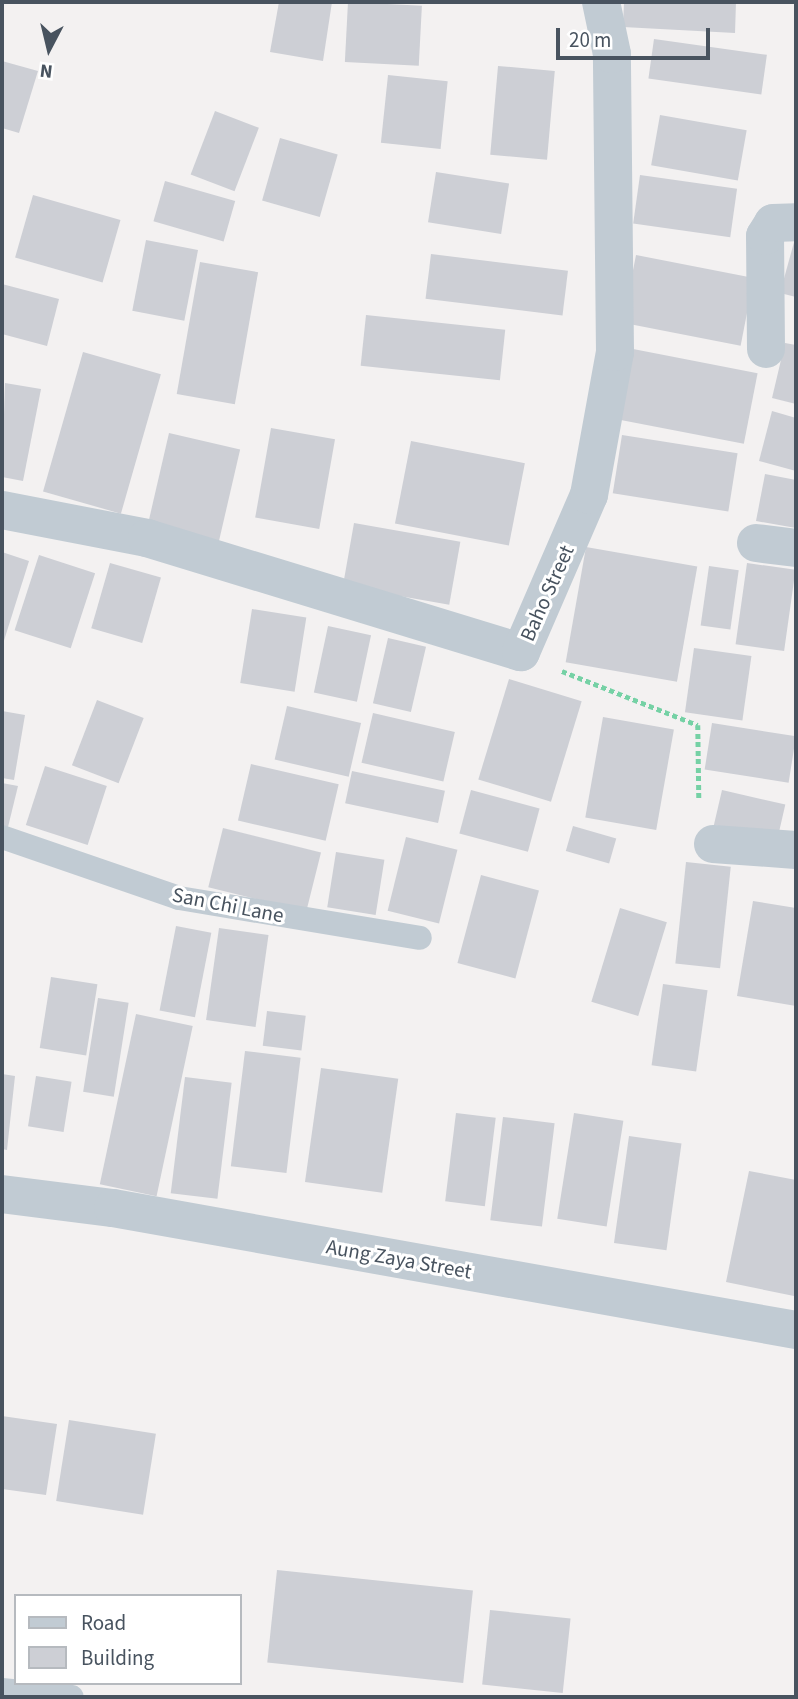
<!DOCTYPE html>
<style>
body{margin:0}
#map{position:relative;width:798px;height:1699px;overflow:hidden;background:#f3f1f1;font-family:"Source Sans 3",sans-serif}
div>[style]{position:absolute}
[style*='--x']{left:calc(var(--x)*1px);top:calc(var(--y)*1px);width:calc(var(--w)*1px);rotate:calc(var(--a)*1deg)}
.building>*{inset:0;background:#cdcfd5;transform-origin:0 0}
.path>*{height:4.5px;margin-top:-2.25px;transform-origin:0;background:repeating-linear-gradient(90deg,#75d1a5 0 5px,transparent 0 8.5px)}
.lane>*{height:24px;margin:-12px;padding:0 12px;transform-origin:12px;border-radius:12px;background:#c1cbd3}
.street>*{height:38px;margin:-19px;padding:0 19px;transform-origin:19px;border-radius:19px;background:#c1cbd3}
span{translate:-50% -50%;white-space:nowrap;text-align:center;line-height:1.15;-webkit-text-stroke:6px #fff;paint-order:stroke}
.street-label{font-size:21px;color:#48535f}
.frame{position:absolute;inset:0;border:4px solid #48535f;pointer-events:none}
.legend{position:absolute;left:14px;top:1594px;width:228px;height:91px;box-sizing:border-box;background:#fff;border:2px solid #b6babf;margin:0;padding:9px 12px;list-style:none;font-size:21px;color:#48535f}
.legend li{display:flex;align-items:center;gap:14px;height:35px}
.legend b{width:35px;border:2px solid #b6babf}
.north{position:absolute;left:14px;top:14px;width:70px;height:70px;-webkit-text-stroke:5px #fff;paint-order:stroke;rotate:187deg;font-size:19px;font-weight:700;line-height:28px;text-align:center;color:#48535f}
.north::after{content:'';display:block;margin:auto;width:24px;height:32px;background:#48535f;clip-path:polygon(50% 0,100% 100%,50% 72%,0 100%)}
.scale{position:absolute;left:556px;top:28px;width:154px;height:32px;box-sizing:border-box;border:4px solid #48535f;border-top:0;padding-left:9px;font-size:21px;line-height:24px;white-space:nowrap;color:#48535f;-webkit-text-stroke:5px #fff;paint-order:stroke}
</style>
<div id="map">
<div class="building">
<div style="clip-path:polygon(279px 2px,332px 2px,323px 61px,270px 52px)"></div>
<div style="left:348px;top:2px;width:74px;height:60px;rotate:3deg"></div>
<div style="clip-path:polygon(624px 2px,736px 2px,735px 33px,623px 27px)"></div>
<div style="left:654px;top:39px;width:114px;height:40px;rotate:8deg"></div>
<div style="clip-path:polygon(2px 61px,38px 71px,19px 133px,2px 128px)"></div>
<div style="left:498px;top:66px;width:57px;height:89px;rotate:5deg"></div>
<div style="left:388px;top:75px;width:60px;height:68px;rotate:6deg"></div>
<div style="left:215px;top:111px;width:47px;height:68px;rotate:21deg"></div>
<div style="left:660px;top:115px;width:88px;height:51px;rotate:10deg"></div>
<div style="left:280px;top:138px;width:60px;height:65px;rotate:16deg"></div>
<div style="left:436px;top:172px;width:74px;height:51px;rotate:9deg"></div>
<div style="left:640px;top:175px;width:98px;height:49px;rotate:8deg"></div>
<div style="left:165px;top:181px;width:73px;height:42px;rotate:16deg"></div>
<div style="left:33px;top:195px;width:91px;height:65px;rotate:16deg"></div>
<div style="clip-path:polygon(796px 235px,796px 297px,780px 293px)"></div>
<div style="left:146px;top:240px;width:53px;height:72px;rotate:11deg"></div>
<div style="left:431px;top:254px;width:138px;height:45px;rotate:7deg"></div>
<div style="left:636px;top:255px;width:120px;height:69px;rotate:11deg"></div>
<div style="left:200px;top:262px;width:59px;height:134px;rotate:10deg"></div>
<div style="clip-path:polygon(2px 284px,59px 299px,47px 346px,2px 334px)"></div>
<div style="left:366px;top:315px;width:140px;height:51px;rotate:6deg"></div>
<div style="clip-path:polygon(785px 343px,796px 345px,796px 404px,772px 398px)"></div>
<div style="left:628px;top:348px;width:132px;height:72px;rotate:11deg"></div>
<div style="left:83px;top:352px;width:81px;height:145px;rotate:16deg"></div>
<div style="clip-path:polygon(5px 383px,41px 389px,23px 481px,2px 477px)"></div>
<div style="clip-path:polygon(772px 411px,796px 418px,796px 471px,759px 461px)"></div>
<div style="left:271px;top:428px;width:65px;height:91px;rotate:10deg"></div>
<div style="left:169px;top:433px;width:73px;height:102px;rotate:13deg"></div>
<div style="left:622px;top:435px;width:117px;height:59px;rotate:9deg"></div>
<div style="left:411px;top:441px;width:116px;height:84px;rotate:11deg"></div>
<div style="clip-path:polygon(765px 474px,796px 480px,796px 528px,756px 521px)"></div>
<div style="left:354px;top:523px;width:108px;height:64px;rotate:10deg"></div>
<div style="left:586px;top:547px;width:113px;height:117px;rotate:10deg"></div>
<div style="clip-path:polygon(2px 552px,29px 561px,2px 647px)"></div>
<div style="left:39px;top:555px;width:59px;height:79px;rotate:18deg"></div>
<div style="left:110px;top:563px;width:53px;height:68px;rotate:16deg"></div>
<div style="left:747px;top:563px;width:49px;height:82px;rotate:8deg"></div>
<div style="left:709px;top:566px;width:30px;height:60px;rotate:8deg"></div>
<div style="left:252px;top:609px;width:55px;height:75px;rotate:9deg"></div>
<div style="left:328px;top:626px;width:44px;height:68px;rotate:12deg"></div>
<div style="left:388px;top:638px;width:39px;height:67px;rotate:13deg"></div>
<div style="left:694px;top:648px;width:58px;height:65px;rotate:8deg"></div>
<div style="left:509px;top:679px;width:76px;height:105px;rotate:17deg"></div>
<div style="left:97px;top:700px;width:50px;height:70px;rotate:21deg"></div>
<div style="left:287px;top:706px;width:76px;height:55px;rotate:13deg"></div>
<div style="clip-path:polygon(2px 711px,25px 715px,14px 780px,2px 778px)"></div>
<div style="left:373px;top:713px;width:84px;height:51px;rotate:13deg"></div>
<div style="left:603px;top:717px;width:72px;height:102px;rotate:10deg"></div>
<div style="left:712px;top:723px;width:85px;height:47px;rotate:9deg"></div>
<div style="left:251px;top:764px;width:90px;height:58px;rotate:13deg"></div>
<div style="left:45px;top:766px;width:65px;height:62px;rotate:18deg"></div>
<div style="left:352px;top:771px;width:95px;height:33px;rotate:12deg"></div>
<div style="clip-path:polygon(2px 783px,18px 786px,8px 827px,2px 826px)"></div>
<div style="left:471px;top:790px;width:71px;height:45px;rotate:15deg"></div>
<div style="left:722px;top:790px;width:65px;height:36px;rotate:13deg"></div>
<div style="left:573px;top:826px;width:45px;height:26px;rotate:16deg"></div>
<div style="left:223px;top:828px;width:101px;height:61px;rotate:14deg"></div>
<div style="left:406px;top:837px;width:53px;height:76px;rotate:14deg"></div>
<div style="left:336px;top:852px;width:49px;height:56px;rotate:9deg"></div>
<div style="left:686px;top:862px;width:45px;height:102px;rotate:6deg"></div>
<div style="left:481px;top:875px;width:60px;height:91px;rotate:15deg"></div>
<div style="clip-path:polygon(753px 901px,796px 908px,796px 1006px,737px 996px)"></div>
<div style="left:620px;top:908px;width:49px;height:98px;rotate:17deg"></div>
<div style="left:176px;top:926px;width:36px;height:86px;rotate:11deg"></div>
<div style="left:219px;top:928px;width:50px;height:93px;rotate:8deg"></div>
<div style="left:51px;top:977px;width:47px;height:72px;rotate:9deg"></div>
<div style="left:663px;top:984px;width:45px;height:82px;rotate:8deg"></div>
<div style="left:98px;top:998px;width:31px;height:95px;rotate:9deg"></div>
<div style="left:267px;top:1011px;width:39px;height:35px;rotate:7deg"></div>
<div style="left:136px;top:1014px;width:58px;height:174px;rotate:12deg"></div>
<div style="left:245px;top:1051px;width:56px;height:116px;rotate:7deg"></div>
<div style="left:321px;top:1068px;width:78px;height:115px;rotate:8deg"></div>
<div style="clip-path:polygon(2px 1074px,15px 1076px,7px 1150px,2px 1149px)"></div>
<div style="left:36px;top:1076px;width:36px;height:51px;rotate:9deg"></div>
<div style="left:185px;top:1077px;width:47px;height:117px;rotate:7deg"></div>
<div style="left:456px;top:1113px;width:40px;height:89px;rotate:7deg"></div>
<div style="left:574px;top:1113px;width:50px;height:107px;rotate:9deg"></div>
<div style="left:503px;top:1117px;width:52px;height:104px;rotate:7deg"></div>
<div style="left:629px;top:1136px;width:53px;height:108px;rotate:8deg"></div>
<div style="clip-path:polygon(749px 1171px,796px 1180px,794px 1296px,726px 1282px)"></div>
<div style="clip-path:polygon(2px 1416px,57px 1424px,46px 1495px,2px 1489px)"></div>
<div style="left:69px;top:1420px;width:88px;height:82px;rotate:9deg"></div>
<div style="left:277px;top:1570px;width:197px;height:93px;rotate:6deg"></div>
<div style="left:490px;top:1610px;width:81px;height:75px;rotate:6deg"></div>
</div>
<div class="path">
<div style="--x:562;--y:671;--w:146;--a:21.7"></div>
<div style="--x:698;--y:725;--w:76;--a:89.2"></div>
</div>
<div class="lane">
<div style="--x:2;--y:837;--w:187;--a:19"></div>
<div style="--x:179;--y:898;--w:244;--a:9.4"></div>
<div style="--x:2;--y:1690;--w:70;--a:5.7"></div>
</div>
<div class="street">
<div style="--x:766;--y:349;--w:113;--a:-90.5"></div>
<div style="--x:765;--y:236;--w:15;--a:-58"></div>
<div style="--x:773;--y:223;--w:23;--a:-2"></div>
<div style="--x:2;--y:510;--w:148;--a:10.9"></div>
<div style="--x:147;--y:538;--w:391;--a:17"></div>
<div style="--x:521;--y:652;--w:171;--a:-66.6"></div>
<div style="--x:589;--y:495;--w:145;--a:-79.7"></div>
<div style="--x:615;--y:352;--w:298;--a:-90.6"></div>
<div style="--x:612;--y:54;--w:53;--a:-101.9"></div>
<div style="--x:756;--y:543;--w:40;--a:7.1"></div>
<div style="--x:713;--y:844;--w:83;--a:4.1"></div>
<div style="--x:2;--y:1194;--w:112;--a:7.2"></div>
<div style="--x:113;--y:1208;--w:694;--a:10.13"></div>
</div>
<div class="street-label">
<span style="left:547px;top:593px;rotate:-66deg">Baho Street</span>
<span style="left:228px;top:905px;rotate:11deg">San Chi Lane</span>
<span style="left:399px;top:1259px;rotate:10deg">Aung Zaya Street</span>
</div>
<div class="frame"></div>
<ul class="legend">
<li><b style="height:9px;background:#c1cbd3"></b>Road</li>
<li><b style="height:19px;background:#cdcfd5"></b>Building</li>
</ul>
<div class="north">N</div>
<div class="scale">20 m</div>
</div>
